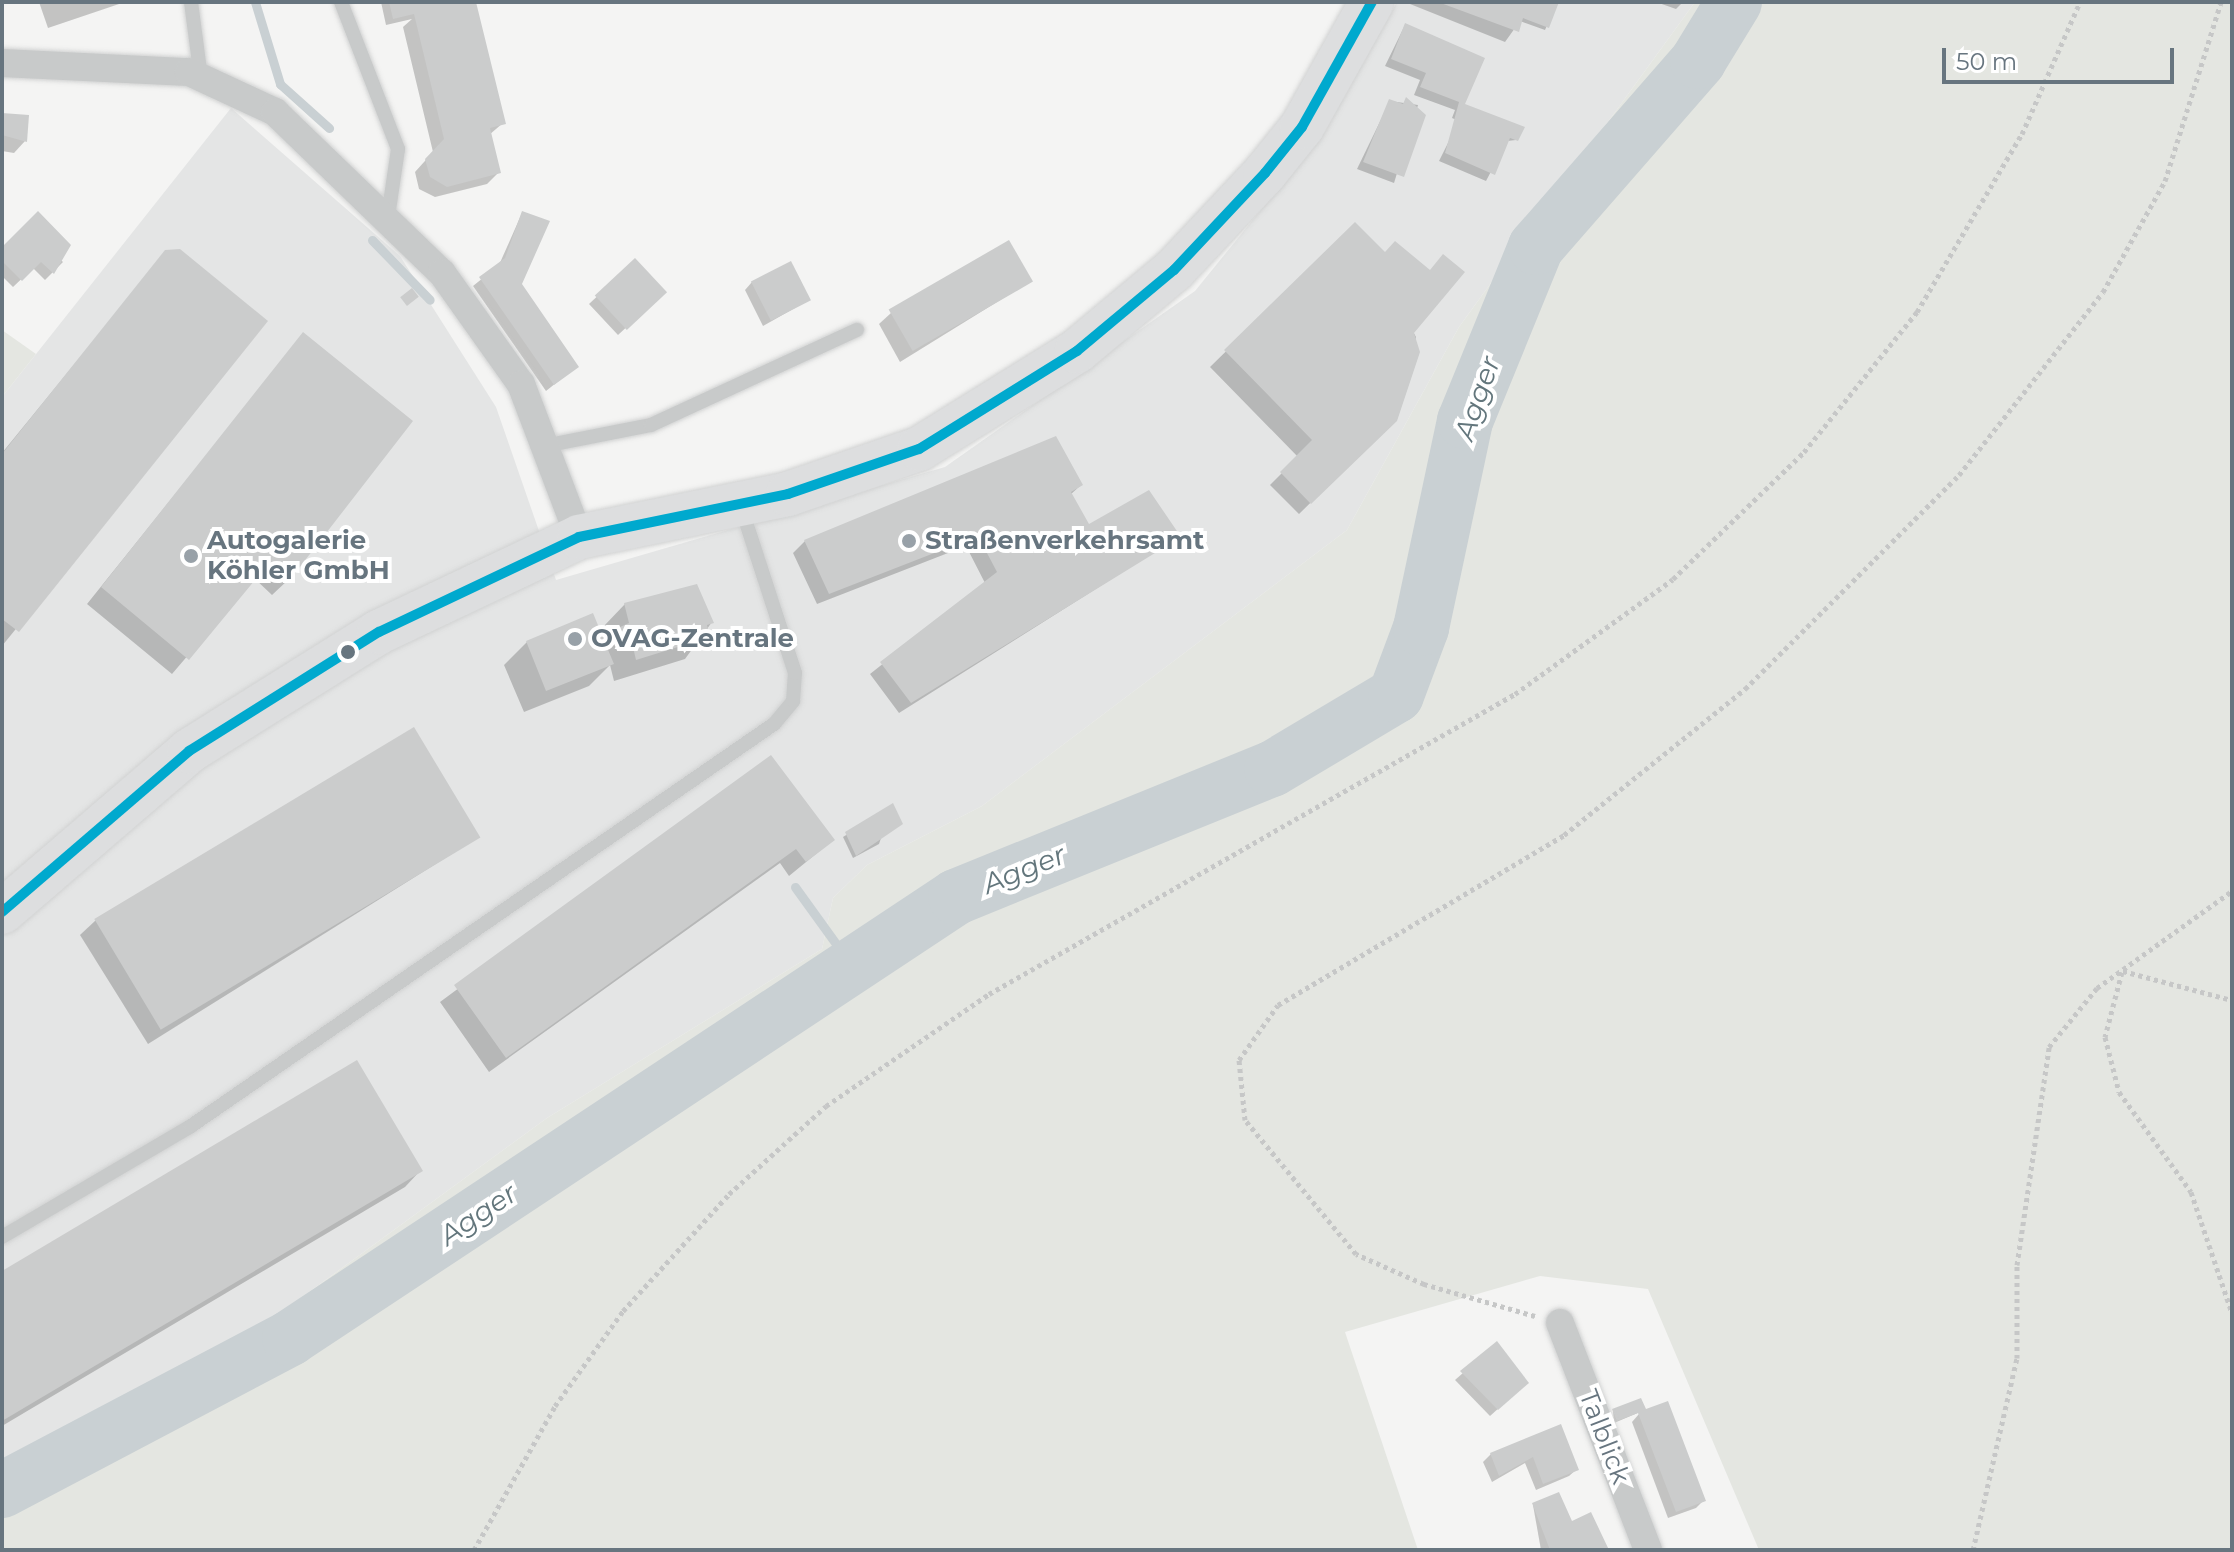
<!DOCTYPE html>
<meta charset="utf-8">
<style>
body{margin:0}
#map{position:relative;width:2234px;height:1552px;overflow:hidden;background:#f4f4f3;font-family:Montserrat,sans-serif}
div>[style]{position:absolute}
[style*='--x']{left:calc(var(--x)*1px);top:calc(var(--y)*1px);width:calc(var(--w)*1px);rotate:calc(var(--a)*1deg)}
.built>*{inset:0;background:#e4e5e5}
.green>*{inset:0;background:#e4e6e1}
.shadow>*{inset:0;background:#0003}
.stream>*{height:9px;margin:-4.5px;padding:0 4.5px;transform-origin:4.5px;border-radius:4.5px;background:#c9d0d3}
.river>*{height:56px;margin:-28px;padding:0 28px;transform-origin:28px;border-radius:28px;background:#c9d0d3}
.building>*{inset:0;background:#cbcccc;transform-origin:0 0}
.path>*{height:5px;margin-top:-2.5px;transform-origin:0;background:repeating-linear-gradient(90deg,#c6c7c7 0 4px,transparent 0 8px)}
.roads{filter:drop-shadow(0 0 2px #d1d2d2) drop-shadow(0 0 2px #d1d2d2)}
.lane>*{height:14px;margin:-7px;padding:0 7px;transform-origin:7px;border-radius:7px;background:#c8caca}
.street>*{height:28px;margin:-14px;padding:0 14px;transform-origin:14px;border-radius:14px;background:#c8caca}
.primary>*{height:44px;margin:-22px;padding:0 22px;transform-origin:22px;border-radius:22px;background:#dddedf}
.bus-1>*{height:10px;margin:-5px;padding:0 5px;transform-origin:5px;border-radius:5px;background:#00a9ce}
.dots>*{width:22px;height:22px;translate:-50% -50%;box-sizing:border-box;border:4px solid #fff;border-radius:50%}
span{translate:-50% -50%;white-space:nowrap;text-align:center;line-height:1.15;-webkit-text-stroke:8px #fff;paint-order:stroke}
.poi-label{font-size:26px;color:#67757f;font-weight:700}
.left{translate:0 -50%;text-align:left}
.street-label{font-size:26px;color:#67757f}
.water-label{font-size:28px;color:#63767c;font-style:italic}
.frame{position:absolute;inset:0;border:4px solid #67757f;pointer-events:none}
.scale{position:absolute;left:1942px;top:48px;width:232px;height:36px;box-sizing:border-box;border:4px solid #67757f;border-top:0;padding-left:10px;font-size:24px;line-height:28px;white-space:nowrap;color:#67757f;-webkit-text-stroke:6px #fff;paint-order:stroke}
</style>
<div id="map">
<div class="built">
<div style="clip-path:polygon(1397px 2px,1695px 2px,1459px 327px,1347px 530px,982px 806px,867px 865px,833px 898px,822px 949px,547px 1118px,264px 1325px,2px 1459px,2px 397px,231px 108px,400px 256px,496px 407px,556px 580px,945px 467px,1195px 291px,1325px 131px)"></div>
</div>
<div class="green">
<div style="clip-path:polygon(1695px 2px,2232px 2px,2232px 1550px,1759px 1550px,1648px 1289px,1540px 1276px,1345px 1332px,1418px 1550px,2px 1550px,2px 1459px,264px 1325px,547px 1118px,822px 949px,833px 898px,867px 865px,982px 806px,1347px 530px,1459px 327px)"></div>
<div style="clip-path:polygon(2px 330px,36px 354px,2px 397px)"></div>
</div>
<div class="shadow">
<div style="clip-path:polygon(39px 2px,125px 2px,48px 28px)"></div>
<div style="clip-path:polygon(381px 2px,474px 2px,503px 123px,489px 135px,499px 172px,487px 184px,435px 197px,419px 189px,415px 172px,433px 152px,403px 27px,412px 19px,386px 25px)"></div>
<div style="clip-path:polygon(1405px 2px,1557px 2px,1545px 30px,1520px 21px,1505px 42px)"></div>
<div style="clip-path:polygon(1656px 2px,1683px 2px,1676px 9px)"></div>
<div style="clip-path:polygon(1405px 25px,1463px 105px,1516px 140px,1507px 141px,1486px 181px,1439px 161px,1459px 121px,1452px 118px,1455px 110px,1414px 95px,1420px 80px,1385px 66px)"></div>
<div style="clip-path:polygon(1390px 101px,1418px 105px,1394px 183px,1357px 169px)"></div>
<div style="clip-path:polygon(2px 115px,25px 141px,14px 153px,2px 151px)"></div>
<div style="clip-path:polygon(522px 213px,520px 284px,576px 367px,546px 391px,473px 286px,499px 265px)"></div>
<div style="clip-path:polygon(1355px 225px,1416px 337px,1395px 420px,1299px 514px,1270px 485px,1298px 457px,1210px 367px)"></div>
<div style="clip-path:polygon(2px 250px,57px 256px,63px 262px,45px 280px,33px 268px,13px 287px,2px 276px)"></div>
<div style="clip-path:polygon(166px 252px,266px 322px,2px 646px,2px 453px)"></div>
<div style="clip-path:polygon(635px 261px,657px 299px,618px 335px,589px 304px)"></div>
<div style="clip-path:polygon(1031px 281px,900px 362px,879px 324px,891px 313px)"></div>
<div style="clip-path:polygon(752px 282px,809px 300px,763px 326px,745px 290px)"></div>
<div style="clip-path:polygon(303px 335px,410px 421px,288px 580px,272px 595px,254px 578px,172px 674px,87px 604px)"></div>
<div style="clip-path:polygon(1081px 485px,1070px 495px,1088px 527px,1178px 537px,899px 713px,870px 674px,985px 583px,966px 546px,817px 604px,793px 553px,805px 541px)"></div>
<div style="clip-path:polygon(625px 604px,712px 622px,685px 659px,614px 681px,610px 665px,589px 686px,524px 712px,504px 665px,527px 642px,605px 636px,603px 627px)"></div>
<div style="clip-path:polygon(771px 757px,833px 840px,789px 876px,780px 863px,489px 1072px,440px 1002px)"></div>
<div style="clip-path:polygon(892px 806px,879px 844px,853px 858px,843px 837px)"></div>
<div style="clip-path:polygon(477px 838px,148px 1044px,80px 935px,96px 920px)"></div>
<div style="clip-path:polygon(420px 1171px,405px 1187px,2px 1426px,2px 1273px)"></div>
<div style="clip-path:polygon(1496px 1344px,1519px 1390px,1490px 1416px,1455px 1380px)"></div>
<div style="clip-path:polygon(1613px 1411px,1640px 1412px,1614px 1423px)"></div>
<div style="clip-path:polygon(1639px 1414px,1704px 1500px,1696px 1508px,1668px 1518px,1632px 1422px)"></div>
<div style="clip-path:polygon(1560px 1427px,1577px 1469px,1569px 1476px,1536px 1490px,1525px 1463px,1492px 1482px,1483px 1462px,1491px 1454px)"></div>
<div style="clip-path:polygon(1533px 1505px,1570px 1523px,1606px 1550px,1541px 1550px)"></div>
</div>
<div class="stream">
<div style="--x:255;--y:2;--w:86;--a:73"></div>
<div style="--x:280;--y:84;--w:66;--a:41.9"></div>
<div style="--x:372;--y:240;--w:83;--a:46"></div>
<div style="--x:795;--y:887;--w:97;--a:54.2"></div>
</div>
<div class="river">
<div style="--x:2;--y:1490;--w:326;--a:-27.8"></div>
<div style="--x:290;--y:1338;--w:799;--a:-33.51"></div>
<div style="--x:956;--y:897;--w:341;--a:-22.1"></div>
<div style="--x:1272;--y:769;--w:144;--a:-30.8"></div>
<div style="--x:1396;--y:695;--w:72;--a:-69.5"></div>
<div style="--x:1421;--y:628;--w:212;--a:-78"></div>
<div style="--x:1465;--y:421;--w:188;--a:-67.8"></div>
<div style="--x:1536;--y:247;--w:247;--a:-48.9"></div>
<div style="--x:1698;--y:61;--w:69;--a:-58.6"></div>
</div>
<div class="building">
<div style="clip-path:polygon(389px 2px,476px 2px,506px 124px,490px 128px,501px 173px,447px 187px,430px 177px,425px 159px,444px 139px,414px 14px,393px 19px)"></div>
<div style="clip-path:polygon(1438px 2px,1559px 2px,1549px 28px,1523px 18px,1519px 32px)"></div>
<div style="clip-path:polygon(1405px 23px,1485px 58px,1465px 104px,1525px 127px,1518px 141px,1510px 138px,1495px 175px,1445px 153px,1459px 102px,1420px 87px,1426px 73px,1391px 59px)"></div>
<div style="clip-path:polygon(1406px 97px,1426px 115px,1404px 177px,1363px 162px,1389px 99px,1403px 104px)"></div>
<div style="clip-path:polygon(2px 113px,29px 115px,27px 142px,2px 135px)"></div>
<div style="clip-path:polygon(38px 211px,71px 245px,54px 274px,41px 262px,22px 281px,2px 261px,2px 247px)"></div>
<div style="clip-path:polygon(522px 211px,550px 221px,522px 284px,579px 367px,554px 385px,479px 277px,505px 258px)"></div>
<div style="clip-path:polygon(1355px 222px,1385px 252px,1395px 241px,1430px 270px,1443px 254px,1465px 272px,1414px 333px,1420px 352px,1397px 421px,1311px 504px,1280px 472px,1312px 440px,1224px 350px)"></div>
<div style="left:1009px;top:240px;width:48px;height:139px;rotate:60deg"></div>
<div style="clip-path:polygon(180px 249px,268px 321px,19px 632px,2px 619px,2px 454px,165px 250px)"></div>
<div style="left:635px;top:258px;width:47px;height:55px;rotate:47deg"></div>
<div style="left:791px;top:261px;width:44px;height:45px;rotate:63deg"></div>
<div style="left:412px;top:288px;width:11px;height:15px;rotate:52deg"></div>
<div style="clip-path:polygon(303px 332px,413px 421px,289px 581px,269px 563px,189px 660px,101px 587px)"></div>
<div style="clip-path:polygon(1056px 436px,1083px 485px,1071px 492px,1089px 524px,1149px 490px,1181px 537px,911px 703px,880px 662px,997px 572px,978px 536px,829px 594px,804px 540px)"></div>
<div style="clip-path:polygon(697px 584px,714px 623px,707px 625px,710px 637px,636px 660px,630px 634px,606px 645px,614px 664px,546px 691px,526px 641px,593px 613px,602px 635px,629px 623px,624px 603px)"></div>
<div style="left:414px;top:727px;width:129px;height:373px;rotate:59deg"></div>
<div style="clip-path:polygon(771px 755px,835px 840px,806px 862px,796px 849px,506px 1058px,454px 985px)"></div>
<div style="clip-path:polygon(893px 803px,903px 824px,856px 856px,845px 832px)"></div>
<div style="clip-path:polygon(357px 1060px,423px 1171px,2px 1421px,2px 1271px)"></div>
<div style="clip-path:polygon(1497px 1341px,1529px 1383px,1498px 1410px,1460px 1371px)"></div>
<div style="clip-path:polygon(1641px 1398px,1646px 1409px,1668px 1401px,1706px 1501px,1676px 1512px,1638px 1413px,1617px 1421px,1612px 1409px)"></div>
<div style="clip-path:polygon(1561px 1424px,1579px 1470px,1543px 1484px,1533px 1457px,1499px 1476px,1490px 1453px)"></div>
<div style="clip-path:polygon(1559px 1492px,1572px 1521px,1591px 1512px,1609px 1550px,1550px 1550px,1532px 1503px)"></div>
</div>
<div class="path">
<div style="--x:2123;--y:971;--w:113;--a:14.9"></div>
<div style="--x:2122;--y:972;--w:67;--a:104.7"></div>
<div style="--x:2105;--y:1037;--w:57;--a:75.7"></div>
<div style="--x:2119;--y:1092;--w:123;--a:54.2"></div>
<div style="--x:2191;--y:1192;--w:128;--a:71.3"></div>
<div style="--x:1535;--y:1316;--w:116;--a:-163.9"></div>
<div style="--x:1424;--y:1284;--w:74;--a:-156.2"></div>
<div style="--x:1356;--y:1254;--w:174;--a:-129.6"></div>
<div style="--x:1245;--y:1120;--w:60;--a:-95.7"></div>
<div style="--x:1239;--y:1060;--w:67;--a:-54.7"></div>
<div style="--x:1278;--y:1005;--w:333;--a:-30.7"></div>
<div style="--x:1564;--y:835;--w:233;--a:-38.9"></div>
<div style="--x:1745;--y:689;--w:303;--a:-45"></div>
<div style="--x:1959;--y:475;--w:233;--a:-51.8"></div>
<div style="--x:2103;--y:292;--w:127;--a:-60.8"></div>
<div style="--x:2165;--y:181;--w:188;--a:-72.6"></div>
<div style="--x:474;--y:1550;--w:165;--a:-60.6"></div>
<div style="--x:555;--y:1406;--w:117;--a:-54.4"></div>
<div style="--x:623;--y:1311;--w:158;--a:-47.8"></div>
<div style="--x:729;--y:1194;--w:131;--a:-42.2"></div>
<div style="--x:826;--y:1106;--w:198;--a:-34.5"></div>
<div style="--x:989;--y:994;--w:606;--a:-29.7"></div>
<div style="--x:1515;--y:694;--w:195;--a:-36"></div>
<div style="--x:1673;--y:579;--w:182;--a:-44.1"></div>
<div style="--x:1804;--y:452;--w:180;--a:-51.1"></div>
<div style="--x:1917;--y:312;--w:207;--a:-59.5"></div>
<div style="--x:2022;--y:134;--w:144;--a:-66.3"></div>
<div style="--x:1973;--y:1550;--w:197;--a:-77.1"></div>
<div style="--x:2017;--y:1358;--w:93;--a:-90"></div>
<div style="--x:2017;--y:1265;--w:220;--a:-81.6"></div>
<div style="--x:2049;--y:1047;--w:76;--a:-50.9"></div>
<div style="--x:2097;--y:988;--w:166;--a:-35.7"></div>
</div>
<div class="roads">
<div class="lane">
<div style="--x:191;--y:2;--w:77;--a:82.5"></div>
<div style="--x:341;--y:2;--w:158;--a:68.8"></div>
<div style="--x:398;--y:149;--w:69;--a:98.4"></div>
<div style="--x:544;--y:446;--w:109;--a:-11.1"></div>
<div style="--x:651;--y:425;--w:227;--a:-24.8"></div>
<div style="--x:2;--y:1237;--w:219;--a:-30.4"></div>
<div style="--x:191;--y:1126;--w:708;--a:-34.59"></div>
<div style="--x:774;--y:724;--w:30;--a:-50"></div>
<div style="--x:793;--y:701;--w:28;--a:-86"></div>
<div style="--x:795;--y:673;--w:175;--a:-108"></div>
</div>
<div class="street">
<div style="--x:2;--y:63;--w:187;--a:2.8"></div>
<div style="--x:189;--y:72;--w:95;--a:24.9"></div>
<div style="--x:275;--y:112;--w:232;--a:44"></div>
<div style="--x:442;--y:273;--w:136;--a:54.6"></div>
<div style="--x:521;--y:384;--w:164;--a:69.2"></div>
<div style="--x:1560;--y:1323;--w:243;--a:68.8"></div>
</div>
<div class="primary">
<div style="--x:2;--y:912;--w:247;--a:-40.7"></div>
<div style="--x:189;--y:751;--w:224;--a:-32.1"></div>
<div style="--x:379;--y:632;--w:221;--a:-25.4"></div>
<div style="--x:579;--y:537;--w:213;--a:-11.6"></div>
<div style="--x:788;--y:494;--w:139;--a:-19"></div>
<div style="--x:919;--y:449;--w:186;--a:-31.8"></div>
<div style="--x:1077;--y:351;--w:126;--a:-39.9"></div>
<div style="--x:1174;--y:270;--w:133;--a:-46.8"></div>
<div style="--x:1265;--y:173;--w:59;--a:-51.2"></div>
<div style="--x:1302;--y:127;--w:143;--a:-60.8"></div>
</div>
</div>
<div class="bus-1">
<div style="--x:2;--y:912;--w:247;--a:-40.7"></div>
<div style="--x:189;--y:751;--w:224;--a:-32.1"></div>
<div style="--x:379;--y:632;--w:221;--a:-25.4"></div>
<div style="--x:579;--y:537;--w:213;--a:-11.6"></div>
<div style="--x:788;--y:494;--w:139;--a:-19"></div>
<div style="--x:919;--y:449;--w:186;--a:-31.8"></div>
<div style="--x:1077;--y:351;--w:126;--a:-39.9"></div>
<div style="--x:1174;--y:270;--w:133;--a:-46.8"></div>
<div style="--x:1265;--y:173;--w:59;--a:-51.2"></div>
<div style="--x:1302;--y:127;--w:143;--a:-60.8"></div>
</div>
<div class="dots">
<div style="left:909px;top:541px;background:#98a1a8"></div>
<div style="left:191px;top:556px;background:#98a1a8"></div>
<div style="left:575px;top:639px;background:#98a1a8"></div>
<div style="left:348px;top:652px;background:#67757f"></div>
</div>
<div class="poi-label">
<span class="left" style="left:207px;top:556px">Autogalerie<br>Köhler GmbH</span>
<span class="left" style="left:925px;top:541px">Straßenverkehrsamt</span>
<span class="left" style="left:591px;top:639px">OVAG-Zentrale</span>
</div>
<div class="street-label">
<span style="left:1604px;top:1437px;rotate:69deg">Talblick</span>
</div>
<div class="water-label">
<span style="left:1477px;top:398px;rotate:-71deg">Agger</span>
<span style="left:1024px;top:869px;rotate:-22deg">Agger</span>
<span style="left:478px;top:1214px;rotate:-34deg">Agger</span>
</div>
<div class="frame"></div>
<div class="scale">50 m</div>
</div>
